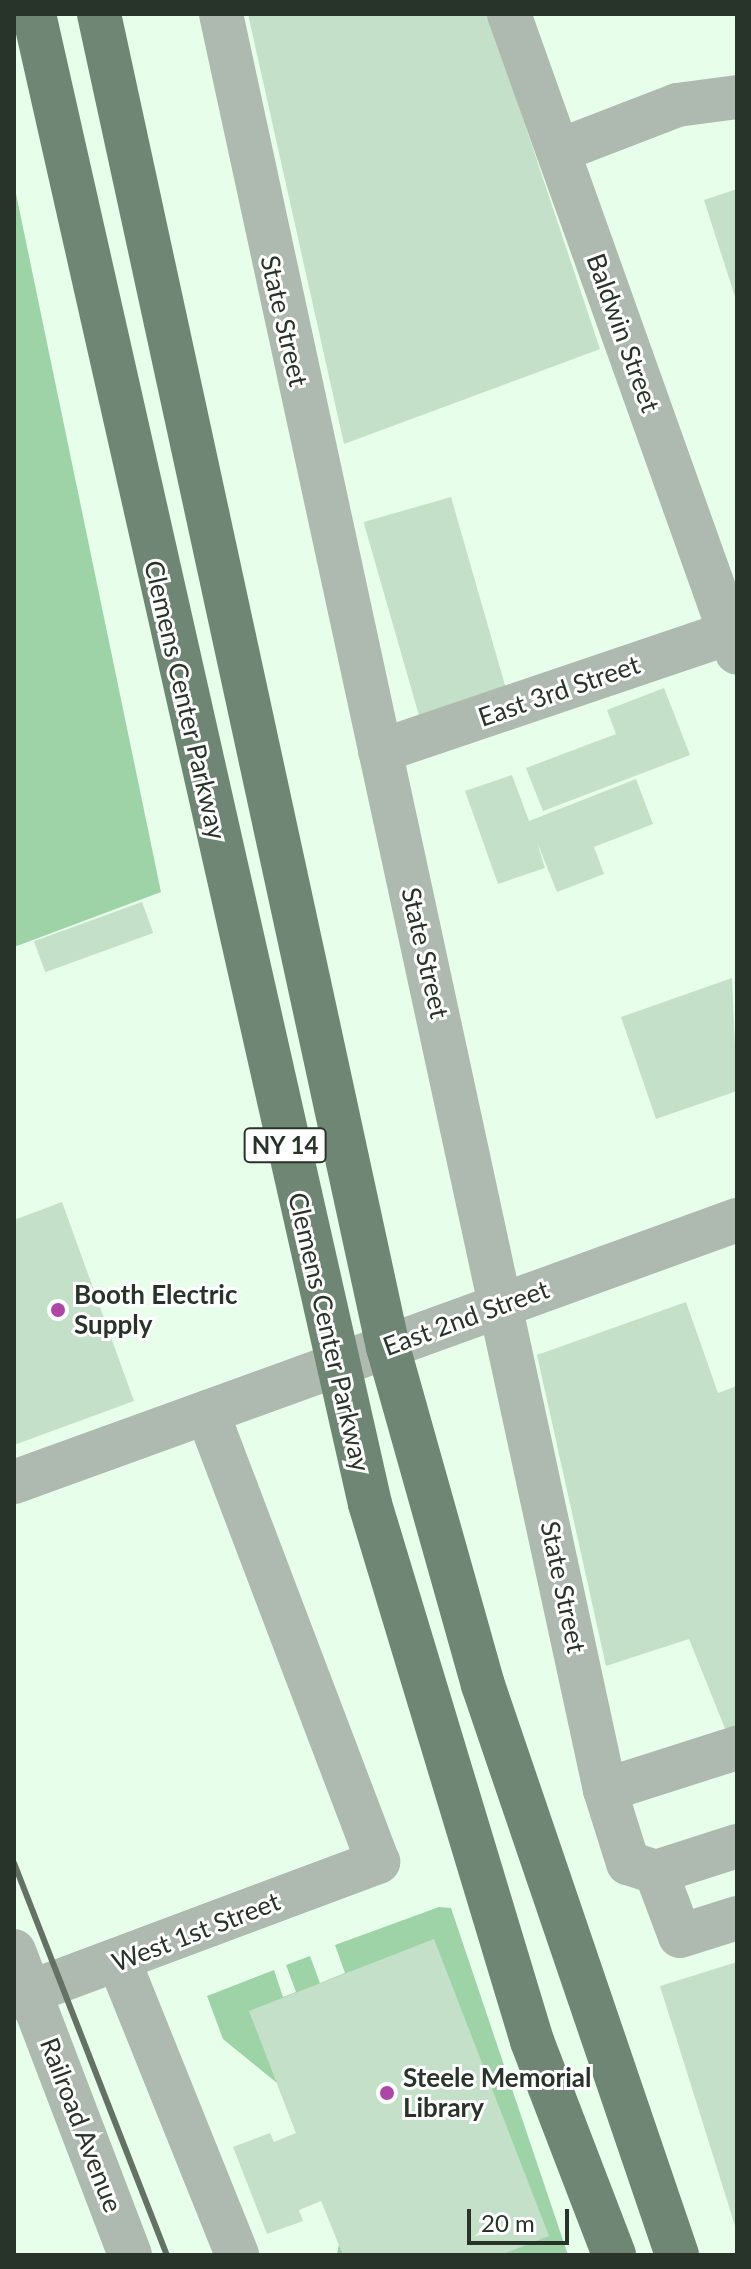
<!DOCTYPE html>
<style>
body{margin:0}
#map{position:relative;width:751px;height:2269px;overflow:hidden;background:#e7feeb;font-family:Lato,sans-serif}
div>[style]{position:absolute}
[style*='--x']{left:calc(var(--x)*1px);top:calc(var(--y)*1px);width:calc(var(--w)*1px);rotate:calc(var(--a)*1deg)}
.green>*{inset:0;background:#9dd3a7}
.building>*{inset:0;background:#c4e0c8;transform-origin:0 0}
.minor>*{height:44px;margin:-22px;padding:0 22px;transform-origin:22px;border-radius:22px;background:#aebaaf}
.major>*{height:44px;margin:-22px;padding:0 22px;transform-origin:22px;border-radius:22px;background:#708674}
.rail>*{height:6px;margin:-3px;padding:0 3px;transform-origin:3px;border-radius:3px;background:#637265}
.dots>*{width:22px;height:22px;translate:-50% -50%;box-sizing:border-box;border:4px solid #fff;border-radius:50%}
span{translate:-50% -50%;white-space:nowrap;text-align:center;line-height:1.15;-webkit-text-stroke:6px #fff;paint-order:stroke}
.shield-label span{padding:2px 6px;background:#fff;border:2px solid;border-radius:6px;-webkit-text-stroke-width:0}
.shield-label{font-size:24px;color:#283329;font-weight:700}
.street-label{font-size:26px;color:#283329}
.poi-label{font-size:26px;color:#283329;font-weight:700}
.left{translate:0 -50%;text-align:left}
.frame{position:absolute;inset:0;border:16px solid #283329;pointer-events:none}
.scale{position:absolute;left:467px;top:2209px;width:102px;height:36px;box-sizing:border-box;border:4px solid #283329;border-top:0;padding-left:10px;font-size:24px;line-height:28px;white-space:nowrap;color:#283329;-webkit-text-stroke:6px #fff;paint-order:stroke}
</style>
<div id="map">
<div class="green">
<div style="clip-path:polygon(14px 184px,161px 892px,14px 947px)"></div>
<div style="clip-path:polygon(439px 1907px,451px 1908px,568px 2255px,337px 2255px,339px 2244px,277px 2083px,223px 2039px,207px 1996px,274px 1970px,283px 1997px,296px 1992px,286px 1965px,310px 1956px,320px 1983px,345px 1973px,335px 1945px)"></div>
</div>
<div class="building">
<div style="clip-path:polygon(248px 14px,488px 14px,600px 349px,344px 444px)"></div>
<div style="clip-path:polygon(737px 189px,737px 300px,736px 300px,704px 200px)"></div>
<div style="left:451px;top:497px;width:201px;height:91px;rotate:74deg"></div>
<div style="clip-path:polygon(664px 688px,690px 755px,543px 811px,526px 768px,616px 734px,607px 710px)"></div>
<div style="clip-path:polygon(512px 775px,529px 821px,636px 779px,653px 824px,594px 847px,604px 874px,557px 892px,537px 842px,545px 868px,498px 884px,465px 791px)"></div>
<div style="left:142px;top:902px;width:33px;height:115px;rotate:70deg"></div>
<div style="clip-path:polygon(732px 978px,737px 1091px,656px 1119px,621px 1017px)"></div>
<div style="clip-path:polygon(62px 1202px,134px 1401px,14px 1445px,14px 1220px)"></div>
<div style="clip-path:polygon(686px 1302px,718px 1393px,737px 1386px,737px 1733px,728px 1736px,689px 1639px,606px 1666px,537px 1355px)"></div>
<div style="clip-path:polygon(434px 1939px,549px 2236px,500px 2255px,343px 2255px,321px 2201px,299px 2210px,303px 2221px,267px 2234px,233px 2147px,270px 2133px,274px 2142px,296px 2133px,249px 2011px)"></div>
<div style="clip-path:polygon(737px 1962px,737px 2229px,736px 2229px,660px 1986px)"></div>
</div>
<div class="minor">
<div style="--x:221;--y:14;--w:1817;--a:77.8"></div>
<div style="--x:605;--y:1790;--w:77;--a:72.5"></div>
<div style="--x:628;--y:1863;--w:29;--a:18"></div>
<div style="--x:509;--y:14;--w:678;--a:70.36"></div>
<div style="--x:558;--y:151;--w:128;--a:-21.1"></div>
<div style="--x:677;--y:105;--w:61;--a:-7.6"></div>
<div style="--x:380;--y:751;--w:377;--a:-18.7"></div>
<div style="--x:14;--y:1482;--w:769;--a:-19.92"></div>
<div style="--x:605;--y:1790;--w:139;--a:-17.7"></div>
<div style="--x:656;--y:1872;--w:68;--a:69.4"></div>
<div style="--x:680;--y:1936;--w:60;--a:-17.5"></div>
<div style="--x:656;--y:1872;--w:85;--a:-17.8"></div>
<div style="--x:14;--y:1951;--w:325;--a:69.1"></div>
<div style="--x:119;--y:1961;--w:317;--a:68.1"></div>
<div style="--x:14;--y:1998;--w:389;--a:-20.5"></div>
<div style="--x:378;--y:1862;--w:481;--a:-110.8"></div>
</div>
<div class="major">
<div style="--x:34;--y:14;--w:1527;--a:77.29"></div>
<div style="--x:370;--y:1504;--w:561;--a:73.21"></div>
<div style="--x:532;--y:2041;--w:229;--a:69"></div>
<div style="--x:99;--y:14;--w:1364;--a:77.77"></div>
<div style="--x:388;--y:1347;--w:351;--a:74.3"></div>
<div style="--x:483;--y:1685;--w:602;--a:71.2"></div>
</div>
<div class="rail">
<div style="--x:14;--y:1863;--w:421;--a:68.7"></div>
</div>
<div class="dots">
<div style="left:58px;top:1310px;background:#ae46a8"></div>
<div style="left:387px;top:2093px;background:#ae46a8"></div>
</div>
<div class="shield-label">
<span style="left:285px;top:1145px">NY 14</span>
</div>
<div class="street-label">
<span style="left:284px;top:321px;rotate:77deg">State Street</span>
<span style="left:623px;top:333px;rotate:70deg">Baldwin Street</span>
<span style="left:559px;top:691px;rotate:-19deg">East 3rd Street</span>
<span style="left:185px;top:700px;rotate:77deg">Clemens Center Parkway</span>
<span style="left:425px;top:953px;rotate:77deg">State Street</span>
<span style="left:466px;top:1318px;rotate:-20deg">East 2nd Street</span>
<span style="left:329px;top:1332px;rotate:77deg">Clemens Center Parkway</span>
<span style="left:563px;top:1587px;rotate:78deg">State Street</span>
<span style="left:196px;top:1932px;rotate:-21deg">West 1st Street</span>
<span style="left:81px;top:2125px;rotate:69deg">Railroad Avenue</span>
</div>
<div class="poi-label">
<span class="left" style="left:74px;top:1310px">Booth Electric<br>Supply</span>
<span class="left" style="left:403px;top:2093px">Steele Memorial<br>Library</span>
</div>
<div class="frame"></div>
<div class="scale">20 m</div>
</div>
